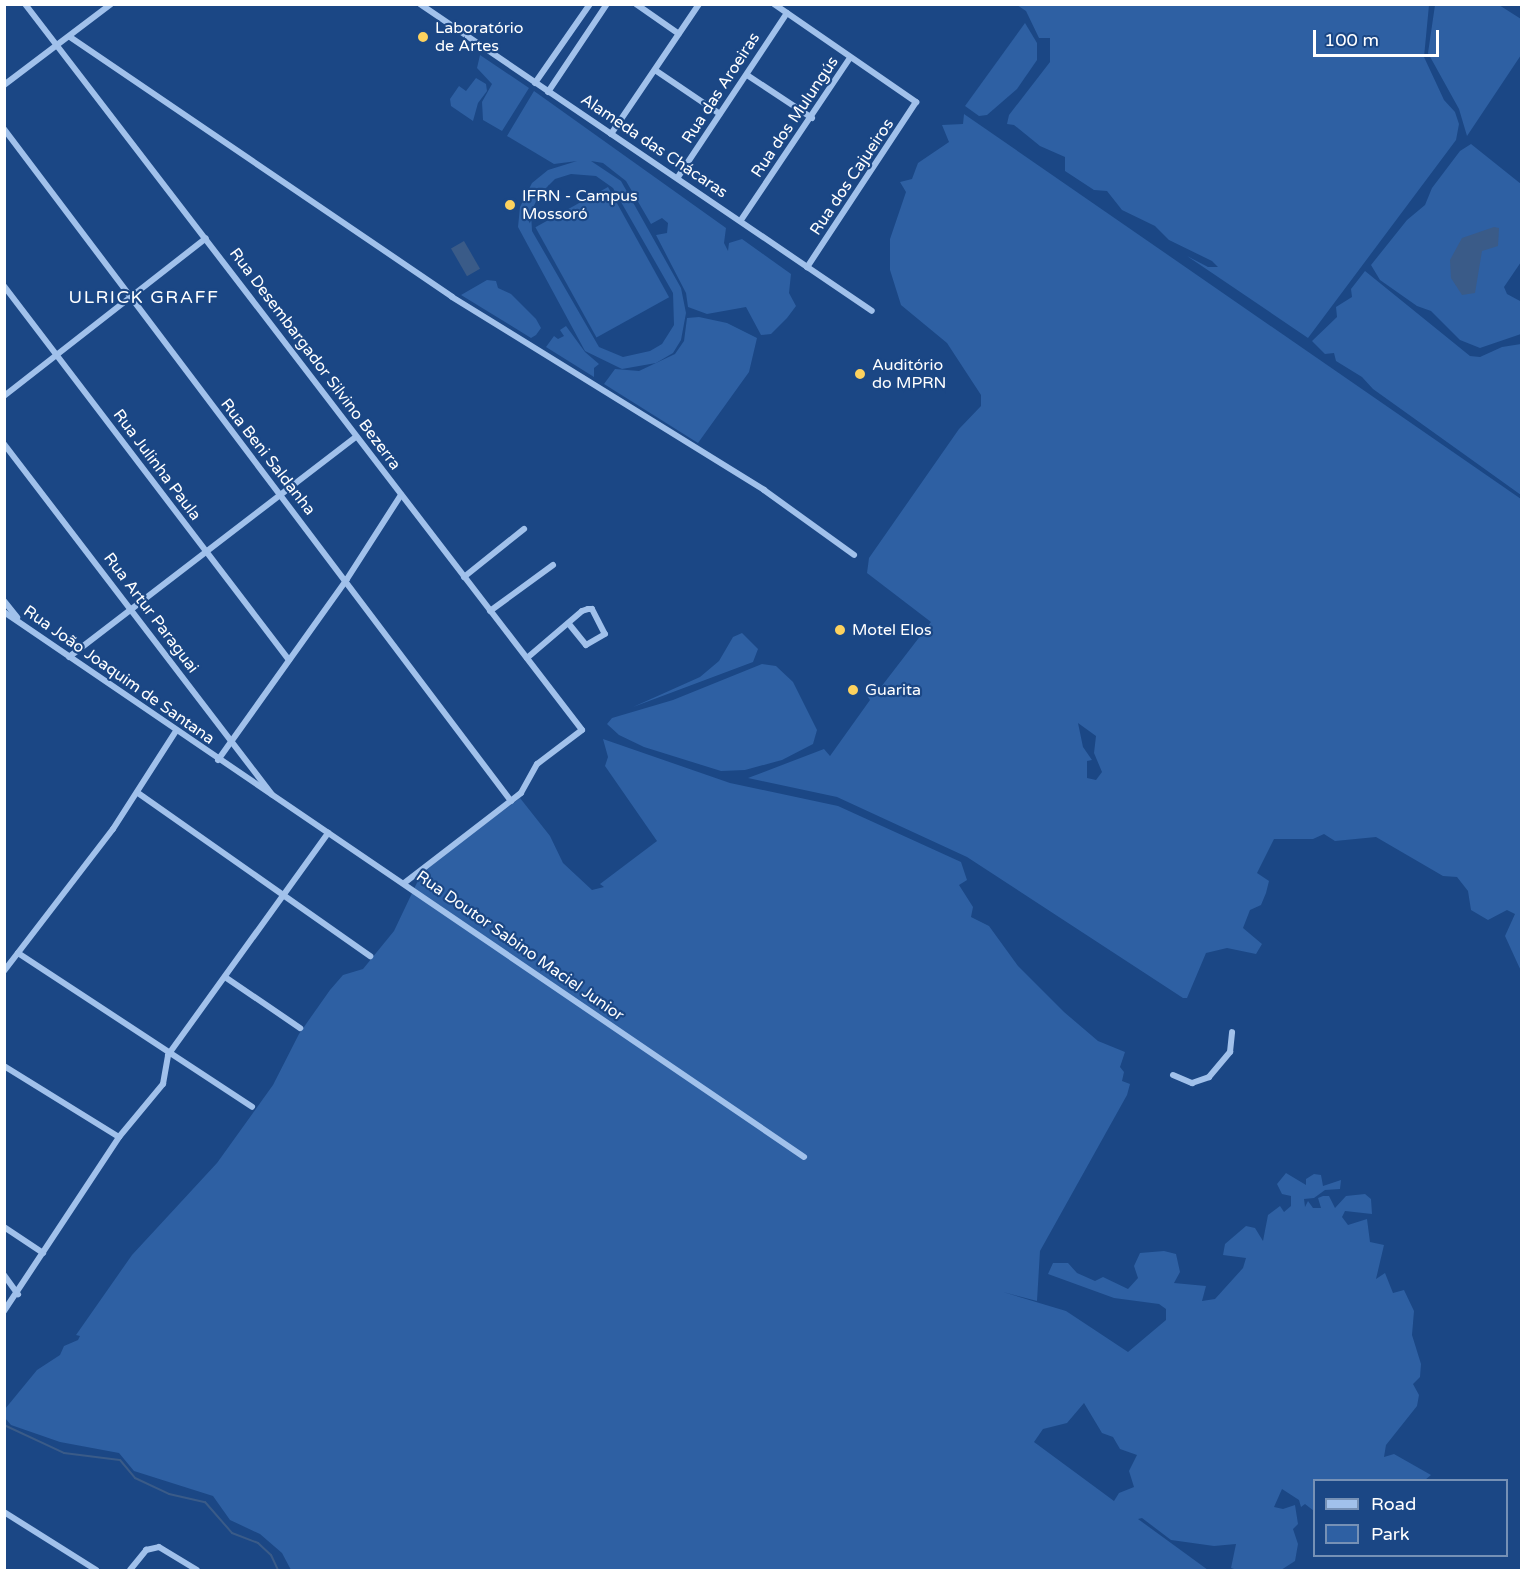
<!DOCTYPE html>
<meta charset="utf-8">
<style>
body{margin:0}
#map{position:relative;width:1526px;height:1575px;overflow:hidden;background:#1b4785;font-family:"Varela Round",sans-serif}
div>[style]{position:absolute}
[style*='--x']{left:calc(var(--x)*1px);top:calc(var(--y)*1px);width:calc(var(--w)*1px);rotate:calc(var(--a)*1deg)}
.green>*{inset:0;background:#2e60a3;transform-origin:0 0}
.water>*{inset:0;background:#3a5b88;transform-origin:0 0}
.stream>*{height:2px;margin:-1px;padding:0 1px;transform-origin:1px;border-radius:1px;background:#3a5b88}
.street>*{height:6px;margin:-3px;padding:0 3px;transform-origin:3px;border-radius:3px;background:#a1c1eb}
.dots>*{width:16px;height:16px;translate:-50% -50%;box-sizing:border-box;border:3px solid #1b4785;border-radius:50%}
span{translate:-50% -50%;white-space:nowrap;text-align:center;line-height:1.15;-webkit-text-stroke:4.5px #1b4785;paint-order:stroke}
.poi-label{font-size:16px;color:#fff}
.left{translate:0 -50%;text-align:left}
.street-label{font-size:16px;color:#fff}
.neighbourhood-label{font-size:18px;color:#fff;letter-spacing:1.5px}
.frame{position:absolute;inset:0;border:6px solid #fff;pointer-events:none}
.legend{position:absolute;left:1313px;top:1479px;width:195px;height:78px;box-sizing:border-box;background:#1b4785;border:2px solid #7691b6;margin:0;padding:8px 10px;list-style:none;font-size:18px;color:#fff}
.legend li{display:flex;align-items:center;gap:12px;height:30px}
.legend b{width:30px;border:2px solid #7691b6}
.scale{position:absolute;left:1313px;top:30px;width:126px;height:27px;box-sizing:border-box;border:3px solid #fff;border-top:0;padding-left:8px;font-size:18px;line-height:21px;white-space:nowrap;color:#fff;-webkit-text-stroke:4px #1b4785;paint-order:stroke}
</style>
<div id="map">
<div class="green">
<div style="clip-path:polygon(1429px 5px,1424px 57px,1444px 100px,1455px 112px,1459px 124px,1456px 140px,1308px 338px,1187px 256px,1208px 267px,1218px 267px,1212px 261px,1169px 240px,1155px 226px,1122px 210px,1107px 191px,1094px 190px,1065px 171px,1065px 157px,1040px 146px,1014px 125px,1007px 124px,1009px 115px,1050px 62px,1050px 38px,1039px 38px,1026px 11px,1017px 5px)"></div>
<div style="clip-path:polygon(1435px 5px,1499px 5px,1521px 19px,1521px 55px,1467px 136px,1459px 109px,1428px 53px)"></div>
<div style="clip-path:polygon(1025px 23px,1037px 43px,1037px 60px,1017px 89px,987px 115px,979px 116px,965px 106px)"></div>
<div style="clip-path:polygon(480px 55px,529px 88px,502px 131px,483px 120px,482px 102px,492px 84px,477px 68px)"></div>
<div style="clip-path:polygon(476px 78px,486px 84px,487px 91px,478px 103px,473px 121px,451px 106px,450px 99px,459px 86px,466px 91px)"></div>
<div style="clip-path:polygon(evenodd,534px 91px,726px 228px,724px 243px,728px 251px,729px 243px,742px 239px,791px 274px,789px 293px,796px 306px,787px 318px,771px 334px,761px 335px,746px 307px,707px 314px,688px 307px,686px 293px,656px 235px,667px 233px,668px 223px,662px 218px,651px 224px,626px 181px,603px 163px,591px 161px,621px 181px,681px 288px,686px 313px,681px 340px,673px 353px,656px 363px,622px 369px,585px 351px,518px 227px,520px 207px,532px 183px,548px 170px,577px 161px,554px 164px,507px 136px,534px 91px,571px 174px,596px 176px,613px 188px,673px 293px,674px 325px,662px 344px,650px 351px,623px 357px,599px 347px,532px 231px,531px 212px,539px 195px,555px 179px,571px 174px)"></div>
<div style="clip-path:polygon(evenodd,964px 114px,1521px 499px,1521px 971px,1505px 936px,1515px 914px,1507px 910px,1488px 920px,1471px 910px,1468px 891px,1457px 877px,1443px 876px,1376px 837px,1335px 841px,1324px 834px,1313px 839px,1274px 839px,1257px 873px,1269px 881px,1266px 893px,1261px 905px,1250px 910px,1243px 928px,1262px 944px,1256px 954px,1227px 948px,1206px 953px,1187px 998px,1183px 998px,967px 857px,837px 797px,748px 778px,824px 749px,830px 756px,870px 700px,868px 697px,877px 685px,881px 687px,931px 622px,867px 573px,869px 558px,959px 429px,981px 406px,981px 395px,947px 343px,901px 305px,890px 270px,890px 239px,906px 192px,900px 182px,912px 179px,918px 163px,949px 142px,942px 125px,963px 124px,964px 114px,1078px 723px,1096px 736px,1094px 753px,1102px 772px,1096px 780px,1087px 778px,1087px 761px,1092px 760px,1083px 747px,1078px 723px)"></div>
<div style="clip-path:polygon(1471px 144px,1521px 184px,1521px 262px,1504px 287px,1507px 294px,1520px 301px,1521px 334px,1480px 348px,1460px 340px,1431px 311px,1417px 306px,1380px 280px,1371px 265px,1407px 220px,1425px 205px,1432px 188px,1460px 151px)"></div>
<div style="left:608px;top:187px;width:126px;height:83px;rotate:61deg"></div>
<div style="clip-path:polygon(1365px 271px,1470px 356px,1480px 357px,1502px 347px,1521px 344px,1521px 495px,1373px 389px,1362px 377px,1336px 361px,1334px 353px,1325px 354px,1312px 341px,1337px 317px,1336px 307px,1352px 297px,1351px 289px)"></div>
<div style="clip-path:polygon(487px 280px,496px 281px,498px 288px,511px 294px,536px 319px,541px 328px,536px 335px,531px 338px,461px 295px)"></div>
<div style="clip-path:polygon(699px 317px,727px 323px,757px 338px,749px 372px,698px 443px,604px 384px,615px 369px,639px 371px,675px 354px,684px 341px,687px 318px)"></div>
<div style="clip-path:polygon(566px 326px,585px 352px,599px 364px,594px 368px,594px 377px,546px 347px,554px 336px,558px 339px,564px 336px,560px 330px)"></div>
<div style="clip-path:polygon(742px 633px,758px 649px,753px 662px,633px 707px,700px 677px,719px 661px,733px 637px)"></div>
<div style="clip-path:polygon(762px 664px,776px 666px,793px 682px,817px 730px,813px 744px,782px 760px,745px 770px,721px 771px,644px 747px,619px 735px,607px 724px,612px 718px,673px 700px)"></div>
<div style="clip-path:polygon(evenodd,603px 739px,730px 783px,838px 806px,961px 862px,967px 880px,959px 885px,973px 907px,971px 917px,989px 926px,1018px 966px,1064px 1012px,1098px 1041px,1125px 1052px,1120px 1067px,1124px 1072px,1122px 1081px,1130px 1084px,1127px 1095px,1040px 1251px,1037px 1301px,1003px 1292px,1066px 1311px,1128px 1352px,1166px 1320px,1166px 1309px,1159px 1304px,1114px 1298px,1048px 1274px,1053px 1263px,1068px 1263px,1077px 1273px,1095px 1281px,1103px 1277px,1128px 1289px,1138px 1278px,1134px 1266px,1140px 1253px,1164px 1251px,1176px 1254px,1180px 1272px,1174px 1283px,1206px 1286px,1202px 1301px,1215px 1299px,1243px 1268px,1246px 1258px,1223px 1255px,1225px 1244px,1246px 1226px,1255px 1228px,1263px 1241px,1268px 1215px,1280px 1206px,1284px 1212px,1291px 1206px,1291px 1196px,1282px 1194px,1277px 1184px,1286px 1173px,1306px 1185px,1306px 1179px,1314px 1174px,1321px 1175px,1323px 1186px,1341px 1180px,1340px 1189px,1325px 1190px,1314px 1198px,1304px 1199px,1305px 1207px,1308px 1201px,1313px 1208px,1321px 1208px,1318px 1198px,1323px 1196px,1329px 1196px,1335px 1208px,1346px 1196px,1365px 1194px,1371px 1199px,1372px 1214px,1345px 1211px,1342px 1217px,1348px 1225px,1367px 1219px,1370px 1242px,1384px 1245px,1376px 1279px,1385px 1273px,1393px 1293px,1404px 1290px,1414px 1311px,1412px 1335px,1421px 1364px,1420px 1377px,1413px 1384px,1419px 1395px,1417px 1406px,1386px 1445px,1384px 1457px,1394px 1454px,1431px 1475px,1425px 1480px,1314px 1480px,1314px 1511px,1305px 1504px,1301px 1507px,1299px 1500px,1282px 1489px,1274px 1507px,1283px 1509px,1295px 1505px,1298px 1524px,1293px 1529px,1298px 1544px,1295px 1561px,1281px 1570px,1237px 1570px,1231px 1568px,1236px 1544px,1214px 1546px,1171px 1540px,1142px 1518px,1138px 1519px,1208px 1570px,291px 1570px,282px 1553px,260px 1534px,230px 1520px,213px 1496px,134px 1471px,119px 1453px,60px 1442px,11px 1425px,5px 1418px,5px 1409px,37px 1370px,60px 1355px,64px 1346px,78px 1340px,80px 1336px,76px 1335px,132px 1255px,217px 1163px,273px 1085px,299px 1034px,330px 990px,343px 975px,363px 969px,394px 931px,423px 870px,520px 798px,550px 836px,563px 863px,592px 890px,604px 887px,600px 884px,657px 841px,605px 766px,608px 757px,603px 739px,1084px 1403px,1102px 1433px,1113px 1437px,1120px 1449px,1137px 1455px,1129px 1471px,1134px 1487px,1119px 1493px,1114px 1501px,1034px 1442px,1043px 1429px,1067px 1423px,1084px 1403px)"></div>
</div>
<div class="water">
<div style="clip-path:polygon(1494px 227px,1499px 228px,1498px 246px,1482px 251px,1475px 293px,1462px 295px,1451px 278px,1450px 260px,1462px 238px)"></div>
<div style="left:464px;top:241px;width:32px;height:15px;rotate:60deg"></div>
</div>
<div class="stream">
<div style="--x:4;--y:1425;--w:66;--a:25"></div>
<div style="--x:64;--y:1453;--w:56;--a:7.1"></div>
<div style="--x:120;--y:1460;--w:23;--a:50"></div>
<div style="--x:135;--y:1478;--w:38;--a:25"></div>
<div style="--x:169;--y:1494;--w:37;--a:13"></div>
<div style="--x:205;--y:1502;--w:41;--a:48.9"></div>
<div style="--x:232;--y:1533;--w:28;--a:21"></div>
<div style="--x:258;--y:1543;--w:18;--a:43"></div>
<div style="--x:271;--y:1555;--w:17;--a:65"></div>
</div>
<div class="street">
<div style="--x:25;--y:4;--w:915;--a:52.5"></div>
<div style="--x:582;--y:730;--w:56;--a:142.9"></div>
<div style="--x:537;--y:764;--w:33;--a:119"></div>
<div style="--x:521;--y:793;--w:148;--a:142.4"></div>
<div style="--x:420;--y:4;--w:546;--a:34.18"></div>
<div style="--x:636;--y:4;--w:52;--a:34.9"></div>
<div style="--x:774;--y:4;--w:173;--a:34.6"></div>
<div style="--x:916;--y:102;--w:198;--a:123.4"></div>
<div style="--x:70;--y:37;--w:462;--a:34.2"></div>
<div style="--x:452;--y:297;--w:367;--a:31.7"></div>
<div style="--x:764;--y:490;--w:111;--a:35.8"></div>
<div style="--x:655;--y:70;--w:78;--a:34.1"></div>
<div style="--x:747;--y:75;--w:78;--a:33.5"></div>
<div style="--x:535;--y:83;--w:96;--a:-55.2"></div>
<div style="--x:4;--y:85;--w:134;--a:-37.1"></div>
<div style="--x:548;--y:92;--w:106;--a:-56.2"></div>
<div style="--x:4;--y:129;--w:842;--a:52.97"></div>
<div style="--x:611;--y:134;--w:157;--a:-55.9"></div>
<div style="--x:678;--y:177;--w:197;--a:-56.4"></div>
<div style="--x:741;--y:220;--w:195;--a:-56.1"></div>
<div style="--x:4;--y:286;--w:470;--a:52.7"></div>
<div style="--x:4;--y:396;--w:256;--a:-38"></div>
<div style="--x:4;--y:444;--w:441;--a:52.6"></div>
<div style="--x:464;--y:577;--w:77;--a:-38.7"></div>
<div style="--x:4;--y:601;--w:21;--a:51"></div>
<div style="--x:490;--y:611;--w:78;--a:-36.1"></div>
<div style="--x:4;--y:612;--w:968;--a:34.26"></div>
<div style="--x:69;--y:657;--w:362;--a:-37.5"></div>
<div style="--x:527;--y:658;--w:72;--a:-40.5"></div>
<div style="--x:582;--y:611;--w:6;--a:-18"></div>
<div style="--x:588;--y:609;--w:4;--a:0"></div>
<div style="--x:592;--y:609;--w:28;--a:63"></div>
<div style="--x:605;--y:634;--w:22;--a:150"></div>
<div style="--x:586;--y:645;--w:28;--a:-129"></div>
<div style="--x:218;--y:760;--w:222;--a:-54.5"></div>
<div style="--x:347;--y:579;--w:100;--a:-57.3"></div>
<div style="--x:138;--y:793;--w:284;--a:35.1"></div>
<div style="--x:18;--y:953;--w:280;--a:33.3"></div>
<div style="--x:4;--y:971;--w:179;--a:-52.5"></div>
<div style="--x:113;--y:829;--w:117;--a:-57.3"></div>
<div style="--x:225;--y:977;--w:91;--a:34.2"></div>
<div style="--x:4;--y:1066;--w:135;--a:31.7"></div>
<div style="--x:1173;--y:1075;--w:21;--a:23"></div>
<div style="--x:1192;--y:1083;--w:18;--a:-19"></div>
<div style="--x:1209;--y:1077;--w:33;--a:-50"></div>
<div style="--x:1230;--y:1052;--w:20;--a:-84"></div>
<div style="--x:4;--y:1227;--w:47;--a:33.7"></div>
<div style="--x:4;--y:1275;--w:24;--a:54"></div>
<div style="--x:4;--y:1311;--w:209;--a:-56.5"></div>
<div style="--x:119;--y:1137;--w:69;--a:-50.3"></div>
<div style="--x:163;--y:1084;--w:29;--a:-80"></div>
<div style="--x:168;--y:1055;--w:274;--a:-54.2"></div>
<div style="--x:4;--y:1512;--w:109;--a:32.2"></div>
<div style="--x:130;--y:1570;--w:26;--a:-51"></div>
<div style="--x:146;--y:1550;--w:13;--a:-13"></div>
<div style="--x:159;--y:1547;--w:44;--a:31.2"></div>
</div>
<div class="dots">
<div style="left:423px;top:37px;background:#fdd25e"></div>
<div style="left:510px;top:205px;background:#fdd25e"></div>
<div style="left:860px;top:374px;background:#fdd25e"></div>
<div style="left:840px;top:630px;background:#fdd25e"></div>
<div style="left:853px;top:690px;background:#fdd25e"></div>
</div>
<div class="poi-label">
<span class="left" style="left:435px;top:37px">Laboratório<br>de Artes</span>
<span class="left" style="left:522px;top:205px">IFRN - Campus<br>Mossoró</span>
<span class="left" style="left:872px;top:374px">Auditório<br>do MPRN</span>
<span class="left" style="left:852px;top:630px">Motel Elos</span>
<span class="left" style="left:865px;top:690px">Guarita</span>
</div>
<div class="street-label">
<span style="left:721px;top:88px;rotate:-57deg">Rua das Aroeiras</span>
<span style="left:795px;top:117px;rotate:-56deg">Rua dos Mulungús</span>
<span style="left:654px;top:146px;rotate:34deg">Alameda das Chácaras</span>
<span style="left:852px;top:177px;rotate:-56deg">Rua dos Cajueiros</span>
<span style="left:315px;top:359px;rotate:53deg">Rua Desembargador Silvino Bezerra</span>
<span style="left:268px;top:457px;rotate:52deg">Rua Beni Saldanha</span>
<span style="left:157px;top:465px;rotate:53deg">Rua Julinha Paula</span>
<span style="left:151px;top:613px;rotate:53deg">Rua Artur Paraguai</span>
<span style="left:119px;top:675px;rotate:35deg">Rua João Joaquim de Santana</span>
<span style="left:520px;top:946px;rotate:35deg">Rua Doutor Sabino Maciel Junior</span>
</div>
<div class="neighbourhood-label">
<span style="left:144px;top:297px">ULRICK GRAFF</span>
</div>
<div class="frame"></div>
<ul class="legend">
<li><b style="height:8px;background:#a1c1eb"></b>Road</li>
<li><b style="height:16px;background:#2e60a3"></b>Park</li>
</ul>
<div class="scale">100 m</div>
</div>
